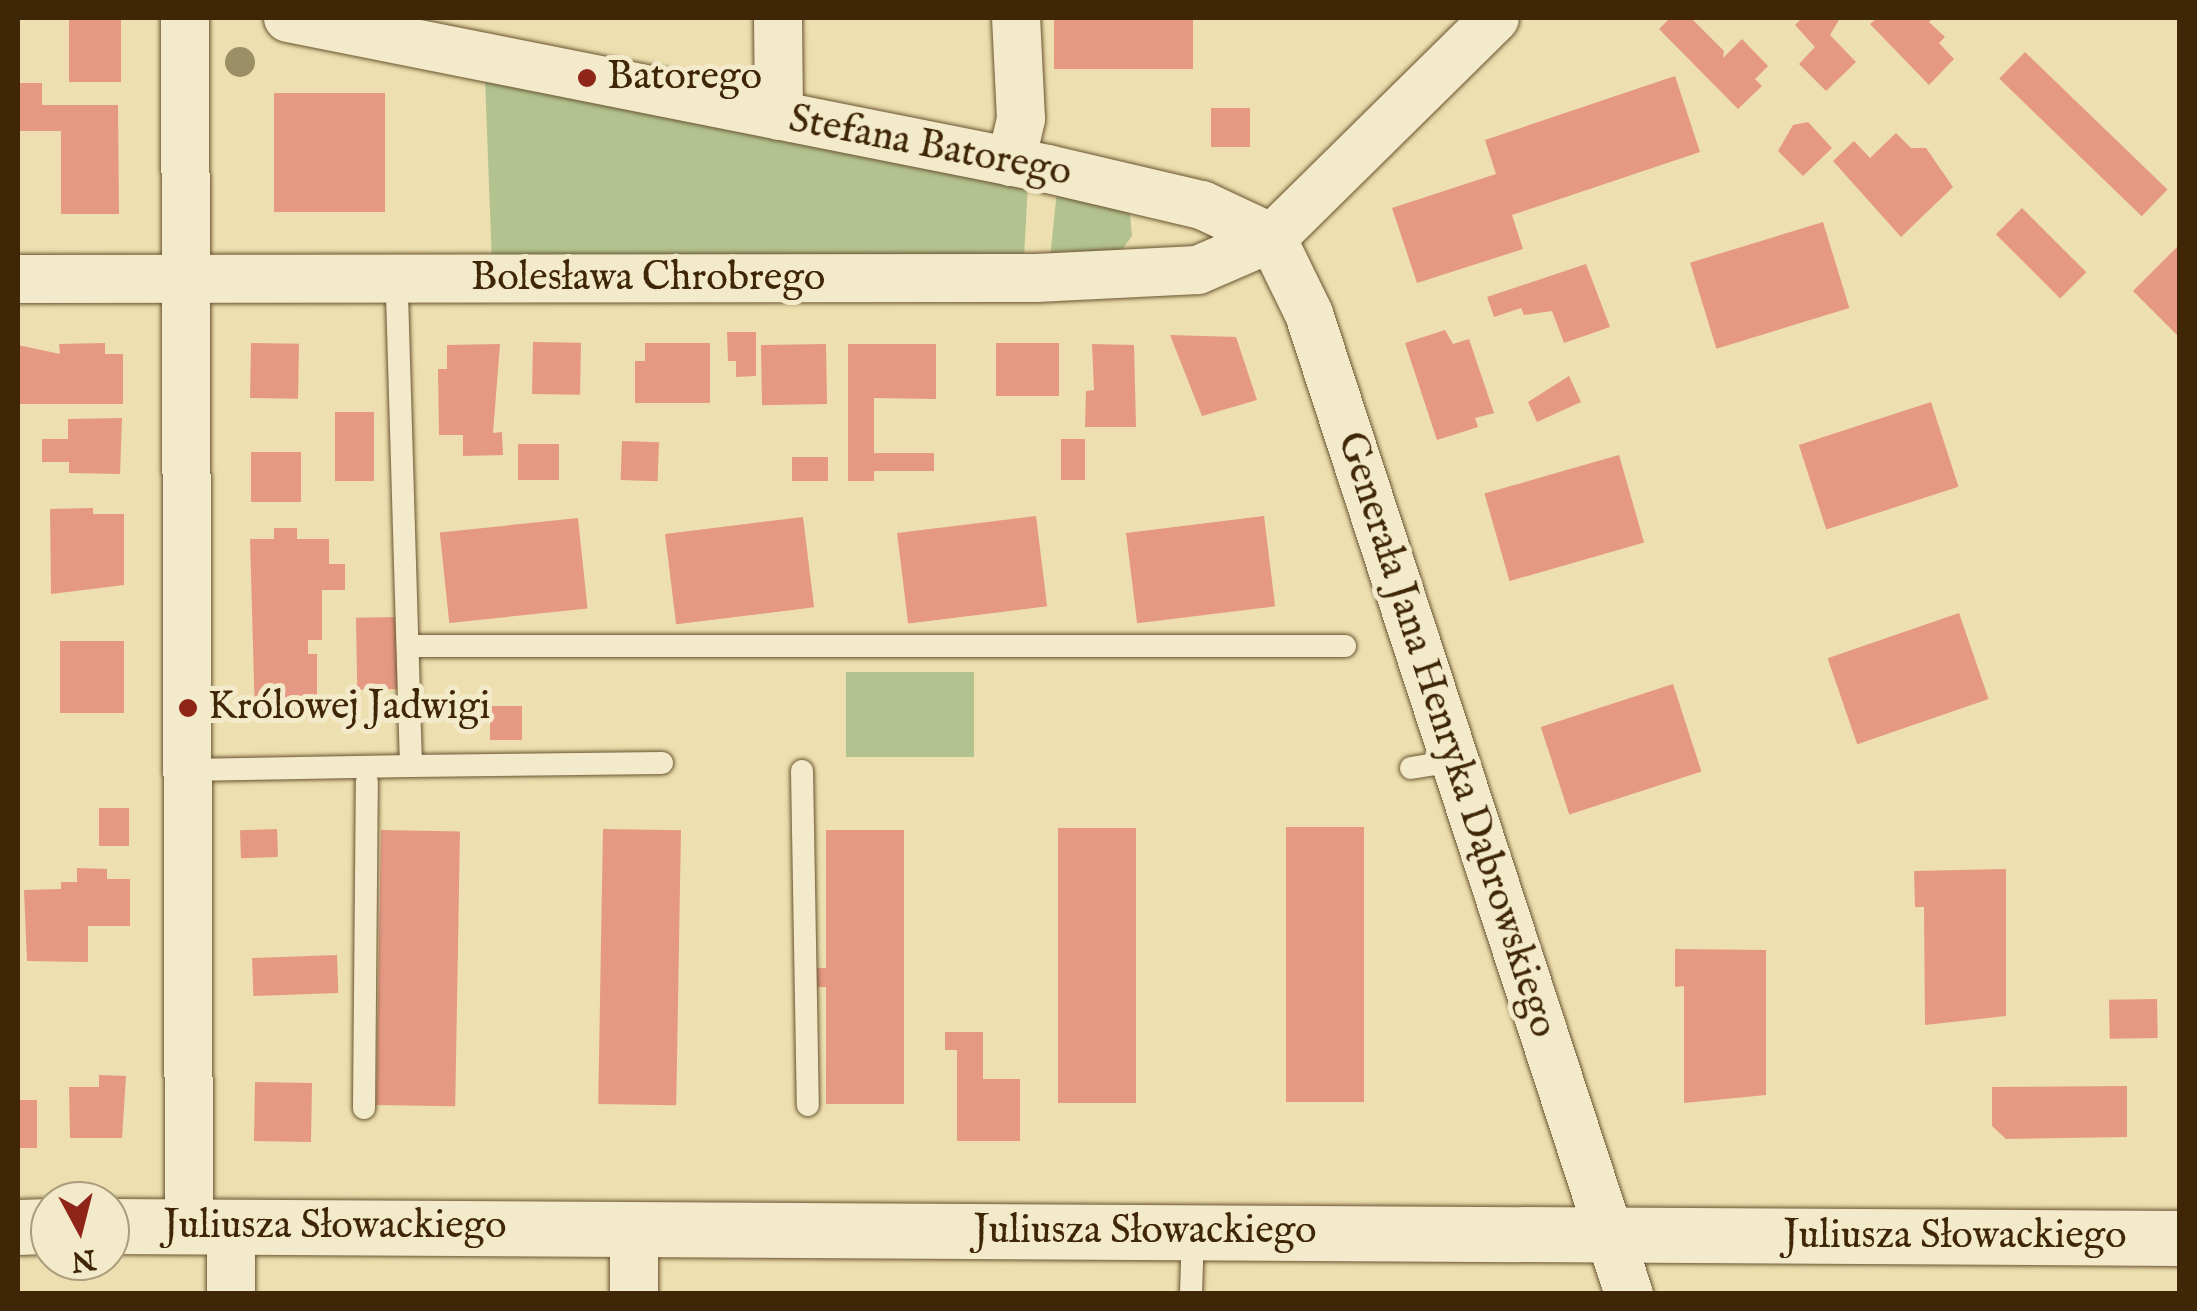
<!DOCTYPE html>
<meta charset="utf-8">
<style>
body{margin:0}
#map{position:relative;width:2197px;height:1311px;overflow:hidden;background:#eddfaf;font-family:"IM FELL English",serif}
div>[style]{position:absolute}
[style*='--x']{left:calc(var(--x)*1px);top:calc(var(--y)*1px);width:calc(var(--w)*1px);rotate:calc(var(--a)*1deg)}
.green>*{inset:0;background:#b3c38f;transform-origin:0 0}
.building>*{inset:0;background:#e59983;transform-origin:0 0}
.roads{filter:drop-shadow(0 0 2px #6a5430) drop-shadow(0 0 2px #6a5430)}
.service>*{height:22px;margin:-11px;padding:0 11px;transform-origin:11px;border-radius:11px;background:#f3eacb}
.minor>*{height:48px;margin:-24px;padding:0 24px;transform-origin:24px;border-radius:24px;background:#f3eacb}
.tertiary>*{height:55px;margin:-27.5px;padding:0 27.5px;transform-origin:27.5px;border-radius:27.5px;background:#f3eacb}
.trees>*{width:30px;height:30px;margin:-15px;border-radius:50%;background:#9d8f65}
.dots>*{width:28px;height:28px;translate:-50% -50%;box-sizing:border-box;border:5px solid #f3eacb;border-radius:50%}
span{translate:-50% -50%;white-space:nowrap;text-align:center;line-height:1.15;-webkit-text-stroke:10px #f3eacb;paint-order:stroke}
.poi-label{font-size:40px;color:#3f2606}
.left{translate:0 -50%;text-align:left}
.street-label{font-size:40px;color:#3f2606}
.frame{position:absolute;inset:0;border:20px solid #3f2606;pointer-events:none}
.north{position:absolute;left:30px;top:1181px;width:100px;height:100px;box-sizing:border-box;background:#f3eacb;border:2px solid #ab9c7c;border-radius:50%;rotate:173deg;font-size:28px;font-weight:700;line-height:40px;text-align:center;color:#3f2606}
.north::after{content:'';display:block;margin:auto;width:35px;height:45px;background:#8f2418;clip-path:polygon(50% 0,100% 100%,50% 72%,0 100%)}
</style>
<div id="map">
<div class="green">
<div style="clip-path:polygon(485px 79px,1028px 184px,1024px 258px,492px 264px)"></div>
<div style="clip-path:polygon(1057px 190px,1121px 204px,1130px 214px,1132px 236px,1115px 259px,1050px 259px)"></div>
<div style="left:846px;top:672px;width:128px;height:85px"></div>
</div>
<div class="building">
<div style="left:69px;top:18px;width:52px;height:64px"></div>
<div style="left:1054px;top:18px;width:139px;height:51px"></div>
<div style="clip-path:polygon(1670px 18px,1693px 20px,1724px 51px,1723px 58px,1742px 39px,1768px 66px,1755px 79px,1762px 86px,1738px 109px,1659px 29px)"></div>
<div style="clip-path:polygon(1802px 18px,1840px 18px,1830px 35px,1856px 62px,1826px 91px,1799px 64px,1815px 47px,1795px 25px)"></div>
<div style="clip-path:polygon(1877px 18px,1933px 18px,1929px 22px,1945px 37px,1939px 43px,1954px 59px,1929px 85px,1870px 24px)"></div>
<div style="left:2025px;top:52px;width:198px;height:37px;rotate:44deg"></div>
<div style="clip-path:polygon(1675px 76px,1700px 152px,1512px 215px,1523px 249px,1417px 283px,1392px 208px,1496px 174px,1485px 140px)"></div>
<div style="clip-path:polygon(18px 83px,42px 83px,42px 105px,118px 105px,119px 214px,61px 214px,61px 131px,18px 131px)"></div>
<div style="left:274px;top:93px;width:111px;height:119px"></div>
<div style="left:1211px;top:108px;width:39px;height:39px"></div>
<div style="clip-path:polygon(1808px 122px,1832px 148px,1803px 176px,1778px 151px,1793px 125px)"></div>
<div style="clip-path:polygon(1896px 133px,1911px 148px,1926px 148px,1953px 187px,1901px 237px,1833px 161px,1854px 141px,1870px 158px)"></div>
<div style="left:2022px;top:208px;width:91px;height:37px;rotate:45deg"></div>
<div style="left:1823px;top:222px;width:90px;height:139px;rotate:73deg"></div>
<div style="clip-path:polygon(2180px 244px,2180px 338px,2133px 291px)"></div>
<div style="clip-path:polygon(1586px 264px,1610px 327px,1564px 343px,1552px 311px,1524px 315px,1521px 308px,1494px 317px,1487px 297px)"></div>
<div style="clip-path:polygon(1445px 330px,1453px 344px,1469px 339px,1494px 413px,1475px 418px,1478px 427px,1437px 440px,1405px 343px)"></div>
<div style="clip-path:polygon(727px 332px,756px 332px,756px 376px,736px 377px,736px 361px,728px 361px)"></div>
<div style="clip-path:polygon(1170px 335px,1236px 337px,1257px 400px,1202px 416px)"></div>
<div style="left:533px;top:342px;width:48px;height:52px;rotate:1deg"></div>
<div style="clip-path:polygon(105px 343px,105px 354px,123px 354px,123px 404px,18px 404px,18px 345px,60px 354px,59px 344px)"></div>
<div style="left:251px;top:343px;width:48px;height:55px;rotate:1deg"></div>
<div style="clip-path:polygon(645px 343px,710px 343px,710px 403px,635px 403px,635px 361px,645px 361px)"></div>
<div style="left:996px;top:343px;width:63px;height:53px"></div>
<div style="clip-path:polygon(500px 344px,493px 433px,502px 432px,503px 455px,463px 456px,463px 435px,439px 435px,438px 369px,447px 369px,447px 345px)"></div>
<div style="left:826px;top:344px;width:60px;height:65px;rotate:89deg"></div>
<div style="clip-path:polygon(848px 344px,936px 344px,936px 399px,874px 398px,874px 453px,934px 453px,934px 471px,874px 471px,874px 481px,848px 481px)"></div>
<div style="clip-path:polygon(1092px 344px,1134px 345px,1136px 427px,1085px 427px,1086px 391px,1094px 390px)"></div>
<div style="clip-path:polygon(1569px 376px,1581px 402px,1537px 422px,1528px 402px)"></div>
<div style="left:1931px;top:402px;width:89px;height:139px;rotate:72deg"></div>
<div style="left:374px;top:412px;width:69px;height:39px;rotate:90deg"></div>
<div style="clip-path:polygon(122px 418px,120px 474px,69px 473px,69px 462px,42px 462px,42px 439px,68px 439px,68px 419px)"></div>
<div style="left:1061px;top:439px;width:24px;height:41px"></div>
<div style="left:622px;top:441px;width:37px;height:39px;rotate:2deg"></div>
<div style="left:518px;top:444px;width:41px;height:36px"></div>
<div style="left:251px;top:452px;width:50px;height:50px"></div>
<div style="left:1619px;top:455px;width:91px;height:140px;rotate:74deg"></div>
<div style="left:792px;top:457px;width:36px;height:24px"></div>
<div style="clip-path:polygon(93px 508px,93px 514px,124px 514px,124px 585px,51px 594px,50px 509px)"></div>
<div style="left:1036px;top:516px;width:91px;height:140px;rotate:83deg"></div>
<div style="left:1264px;top:516px;width:91px;height:139px;rotate:83deg"></div>
<div style="left:803px;top:517px;width:91px;height:139px;rotate:83deg"></div>
<div style="left:578px;top:518px;width:91px;height:139px;rotate:84deg"></div>
<div style="clip-path:polygon(274px 528px,297px 528px,297px 539px,329px 539px,329px 564px,345px 564px,345px 590px,322px 590px,322px 640px,308px 640px,308px 654px,317px 654px,317px 718px,255px 718px,250px 539px,274px 539px)"></div>
<div style="left:1959px;top:613px;width:91px;height:139px;rotate:71deg"></div>
<div style="left:397px;top:617px;width:72px;height:41px;rotate:89deg"></div>
<div style="left:60px;top:641px;width:64px;height:72px"></div>
<div style="left:1673px;top:684px;width:92px;height:139px;rotate:72deg"></div>
<div style="left:490px;top:706px;width:32px;height:34px"></div>
<div style="left:99px;top:808px;width:30px;height:38px"></div>
<div style="left:1286px;top:827px;width:78px;height:275px"></div>
<div style="left:1058px;top:828px;width:78px;height:275px"></div>
<div style="left:277px;top:829px;width:28px;height:37px;rotate:88deg"></div>
<div style="left:603px;top:829px;width:78px;height:275px;rotate:1deg"></div>
<div style="left:381px;top:830px;width:79px;height:275px;rotate:1deg"></div>
<div style="clip-path:polygon(826px 830px,904px 830px,904px 1104px,826px 1104px,826px 987px,817px 987px,817px 968px,826px 968px)"></div>
<div style="clip-path:polygon(77px 868px,107px 869px,107px 879px,130px 879px,130px 926px,88px 926px,88px 962px,27px 961px,24px 890px,61px 889px,61px 882px,77px 882px)"></div>
<div style="clip-path:polygon(2006px 869px,2006px 1016px,1925px 1025px,1924px 907px,1915px 907px,1914px 871px)"></div>
<div style="clip-path:polygon(1675px 949px,1766px 950px,1766px 1095px,1684px 1103px,1684px 986px,1675px 987px)"></div>
<div style="left:337px;top:955px;width:38px;height:85px;rotate:88deg"></div>
<div style="left:2157px;top:999px;width:39px;height:48px;rotate:89deg"></div>
<div style="clip-path:polygon(945px 1032px,983px 1032px,983px 1079px,1020px 1079px,1020px 1141px,957px 1141px,957px 1050px,945px 1050px)"></div>
<div style="clip-path:polygon(99px 1075px,126px 1076px,122px 1138px,70px 1138px,69px 1087px,99px 1087px)"></div>
<div style="left:255px;top:1082px;width:57px;height:59px;rotate:1deg"></div>
<div style="clip-path:polygon(2127px 1086px,2127px 1137px,2006px 1139px,1992px 1126px,1992px 1087px)"></div>
<div style="left:18px;top:1100px;width:19px;height:48px"></div>
</div>
<div class="roads">
<div class="service">
<div style="--x:408;--y:646;--w:937;--a:0"></div>
<div style="--x:411;--y:766;--w:251;--a:-0.7"></div>
<div style="--x:1411;--y:768;--w:44;--a:-9.2"></div>
<div style="--x:188;--y:770;--w:223;--a:-1"></div>
<div style="--x:411;--y:766;--w:486;--a:-91.7"></div>
<div style="--x:802;--y:771;--w:334;--a:89"></div>
<div style="--x:364;--y:1108;--w:326;--a:-89.5"></div>
<div style="--x:1191;--y:1294;--w:63;--a:-88.2"></div>
</div>
<div class="minor">
<div style="--x:185;--y:18;--w:1208;--a:89.81"></div>
<div style="--x:288;--y:18;--w:775;--a:11.24"></div>
<div style="--x:1048;--y:169;--w:158;--a:13.2"></div>
<div style="--x:1202;--y:205;--w:77;--a:25.2"></div>
<div style="--x:778;--y:18;--w:98;--a:89.4"></div>
<div style="--x:1011;--y:162;--w:44;--a:-76.9"></div>
<div style="--x:1021;--y:119;--w:101;--a:-92.8"></div>
<div style="--x:1272;--y:238;--w:85;--a:64"></div>
<div style="--x:1309;--y:314;--w:1031;--a:71.92"></div>
<div style="--x:18;--y:279;--w:1018;--a:-0.06"></div>
<div style="--x:1036;--y:278;--w:162;--a:-2.8"></div>
<div style="--x:1198;--y:270;--w:81;--a:-23.4"></div>
<div style="--x:1272;--y:238;--w:313;--a:-44.6"></div>
<div style="--x:231;--y:1294;--w:68;--a:-90"></div>
<div style="--x:634;--y:1294;--w:64;--a:-90"></div>
</div>
<div class="tertiary">
<div style="--x:110;--y:1226;--w:2070;--a:0.33"></div>
<div style="--x:18;--y:1227;--w:32;--a:-2"></div>
</div>
</div>
<div class="trees">
<div style="left:240px;top:62px"></div>
</div>
<div class="dots">
<div style="left:587px;top:78px;background:#8f2418"></div>
<div style="left:188px;top:708px;background:#8f2418"></div>
</div>
<div class="poi-label">
<span class="left" style="left:607px;top:78px">Batorego</span>
<span class="left" style="left:208px;top:708px">Królowej Jadwigi</span>
</div>
<div class="street-label">
<span style="left:930px;top:147px;rotate:11deg">Stefana Batorego</span>
<span style="left:648px;top:279px">Bolesława Chrobrego</span>
<span style="left:1446px;top:735px;rotate:72deg">Generała Jana Henryka Dąbrowskiego</span>
<span style="left:335px;top:1227px">Juliusza Słowackiego</span>
<span style="left:1145px;top:1232px">Juliusza Słowackiego</span>
<span style="left:1955px;top:1237px">Juliusza Słowackiego</span>
</div>
<div class="frame"></div>
<div class="north">N</div>
</div>
